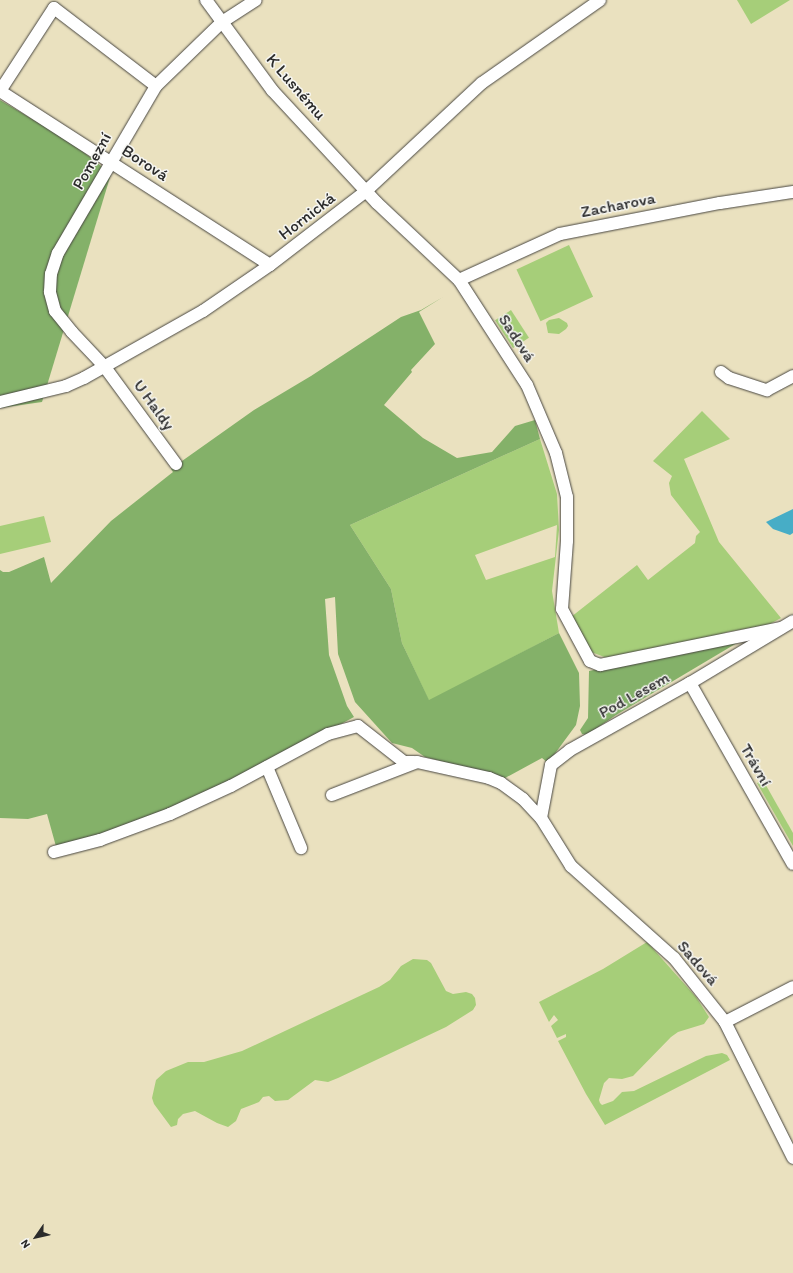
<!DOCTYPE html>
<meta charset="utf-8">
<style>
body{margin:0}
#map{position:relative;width:793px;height:1273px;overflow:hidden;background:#eae1bf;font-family:Itim,sans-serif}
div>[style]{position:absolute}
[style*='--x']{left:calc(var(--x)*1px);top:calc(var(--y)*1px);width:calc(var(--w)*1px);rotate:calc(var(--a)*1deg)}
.green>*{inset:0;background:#a6ce79;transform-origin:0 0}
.forest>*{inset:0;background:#84b169}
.water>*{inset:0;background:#47adc6}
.roads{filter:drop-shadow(0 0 1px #484641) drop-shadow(0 0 1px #484641)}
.minor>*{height:12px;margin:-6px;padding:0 6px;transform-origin:6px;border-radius:6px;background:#fff}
span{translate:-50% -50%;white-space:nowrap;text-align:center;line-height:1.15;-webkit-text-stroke:3px #f6f6f2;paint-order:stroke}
.street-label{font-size:17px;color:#2b2b2b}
.north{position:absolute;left:16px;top:1217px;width:40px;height:40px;-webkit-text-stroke:3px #f6f6f2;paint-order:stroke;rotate:236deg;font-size:11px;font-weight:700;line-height:16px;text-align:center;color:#2b2b2b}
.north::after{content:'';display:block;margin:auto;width:14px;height:18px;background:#2b2b2b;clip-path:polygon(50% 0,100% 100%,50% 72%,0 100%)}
</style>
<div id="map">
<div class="green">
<div style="clip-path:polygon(737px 0,790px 0,751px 24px)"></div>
<div style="left:569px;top:245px;width:57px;height:58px;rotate:65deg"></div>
<div style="left:511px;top:310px;width:33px;height:19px;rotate:57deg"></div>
<div style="clip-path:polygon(559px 318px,567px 323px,568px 326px,566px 329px,559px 334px,548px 333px,546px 323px,549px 320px)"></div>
<div style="clip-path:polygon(702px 411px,730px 439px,684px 459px,719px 542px,781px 618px,768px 625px,727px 632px,707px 640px,607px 658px,586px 650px,571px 617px,637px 565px,648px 580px,695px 543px,696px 536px,700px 532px,671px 495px,669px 483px,672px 476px,653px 461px)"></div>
<div style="clip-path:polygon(evenodd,540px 439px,557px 494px,559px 530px,552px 591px,559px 633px,429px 701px,402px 643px,391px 589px,350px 525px,540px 439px,557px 525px,555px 557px,486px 580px,475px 555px,557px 525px)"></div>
<div style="clip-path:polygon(44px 516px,51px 542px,0 554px,0 526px)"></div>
<div style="clip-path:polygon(763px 780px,793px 833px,793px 846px,757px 783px)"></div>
<div style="clip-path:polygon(647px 942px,696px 997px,709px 1017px,704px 1024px,678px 1032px,671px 1037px,633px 1076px,622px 1079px,609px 1078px,604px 1083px,599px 1100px,600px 1103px,602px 1105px,613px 1101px,622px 1092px,634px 1091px,706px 1056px,722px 1053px,727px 1055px,730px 1060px,605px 1125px,586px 1094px,558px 1041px,566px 1037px,566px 1034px,557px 1038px,551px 1026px,558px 1020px,554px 1015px,549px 1022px,539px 1002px,603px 969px)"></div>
<div style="clip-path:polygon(413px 959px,427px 960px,431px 963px,446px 991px,453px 994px,466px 992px,472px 994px,475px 998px,476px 1005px,473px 1010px,446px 1027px,338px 1078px,328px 1082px,315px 1080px,288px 1100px,275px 1101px,269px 1096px,263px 1097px,259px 1102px,241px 1109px,236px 1121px,228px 1127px,217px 1123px,195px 1111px,183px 1114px,178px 1119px,177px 1125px,171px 1127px,154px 1104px,152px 1098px,156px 1080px,166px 1071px,188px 1062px,204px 1062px,242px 1051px,379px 987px,390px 980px,401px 966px)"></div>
</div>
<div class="forest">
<div style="clip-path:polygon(0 100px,71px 142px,111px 174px,42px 402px,0 408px)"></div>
<div style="clip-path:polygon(443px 297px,419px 312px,435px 344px,411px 370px,412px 372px,384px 405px,423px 438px,457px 458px,492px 452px,515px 426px,535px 420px,540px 439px,350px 525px,391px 589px,402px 643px,429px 700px,559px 633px,579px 673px,580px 706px,576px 725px,548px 763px,542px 758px,505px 778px,425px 757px,412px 748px,392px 743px,355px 702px,338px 654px,335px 597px,325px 599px,329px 655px,347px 706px,354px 717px,254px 771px,197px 799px,57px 850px,47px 814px,28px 819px,0 818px,0 570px,3px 572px,9px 572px,44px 557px,51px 583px,111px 521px,173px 472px,171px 469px,182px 461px,254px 410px,311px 376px,401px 317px,421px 310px)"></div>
<div style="clip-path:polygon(742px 640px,616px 715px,587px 735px,582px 734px,580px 730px,588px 718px,589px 671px)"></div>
</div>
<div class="water">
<div style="clip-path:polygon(793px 509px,793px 533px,790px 535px,773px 529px,766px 522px)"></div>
</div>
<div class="roads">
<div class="minor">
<div style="--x:206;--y:0;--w:112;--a:53.7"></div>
<div style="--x:272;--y:90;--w:154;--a:47.1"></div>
<div style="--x:377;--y:203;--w:112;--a:43.2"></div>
<div style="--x:459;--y:280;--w:125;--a:57.1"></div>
<div style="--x:527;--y:385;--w:74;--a:66.9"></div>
<div style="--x:556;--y:453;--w:45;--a:76"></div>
<div style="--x:567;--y:497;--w:44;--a:90"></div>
<div style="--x:567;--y:541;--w:68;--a:94.2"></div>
<div style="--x:562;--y:609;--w:59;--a:61.7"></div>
<div style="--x:590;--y:661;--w:11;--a:22"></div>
<div style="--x:600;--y:665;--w:185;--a:-11.6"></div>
<div style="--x:0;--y:91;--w:321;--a:32.8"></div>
<div style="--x:0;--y:91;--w:99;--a:-57"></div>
<div style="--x:54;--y:8;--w:128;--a:37.4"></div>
<div style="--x:459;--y:280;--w:111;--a:-24.5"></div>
<div style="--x:560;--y:234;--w:163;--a:-11"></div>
<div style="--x:720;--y:203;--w:74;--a:-8.6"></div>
<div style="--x:721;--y:372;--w:10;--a:37"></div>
<div style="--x:729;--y:378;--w:40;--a:18"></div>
<div style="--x:767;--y:390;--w:30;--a:-28"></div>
<div style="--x:0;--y:402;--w:68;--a:-13.6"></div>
<div style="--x:66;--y:386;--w:20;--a:-24"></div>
<div style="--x:84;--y:378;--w:137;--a:-29.4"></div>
<div style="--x:203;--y:311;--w:81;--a:-34.5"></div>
<div style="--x:270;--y:265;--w:121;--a:-37.6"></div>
<div style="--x:366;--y:191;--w:158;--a:-43"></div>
<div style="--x:482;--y:83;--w:144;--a:-35.1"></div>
<div style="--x:176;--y:464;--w:122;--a:-126.3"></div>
<div style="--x:104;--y:366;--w:47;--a:-133.3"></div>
<div style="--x:72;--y:332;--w:27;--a:-129"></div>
<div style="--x:55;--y:311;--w:20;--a:-105"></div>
<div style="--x:50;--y:292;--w:18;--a:-87"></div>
<div style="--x:51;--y:274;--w:22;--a:-72"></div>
<div style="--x:58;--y:253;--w:194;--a:-59.6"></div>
<div style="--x:156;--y:86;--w:92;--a:-44.1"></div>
<div style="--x:222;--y:22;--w:40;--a:-32.9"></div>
<div style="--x:690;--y:683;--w:208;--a:60.4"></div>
<div style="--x:267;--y:767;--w:88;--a:67.2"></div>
<div style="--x:332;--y:795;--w:91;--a:-21.2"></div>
<div style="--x:417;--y:762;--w:74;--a:12.5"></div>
<div style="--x:489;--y:778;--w:13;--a:23"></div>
<div style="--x:501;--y:783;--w:27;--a:36"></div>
<div style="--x:523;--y:799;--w:26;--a:47"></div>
<div style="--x:541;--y:818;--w:57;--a:58"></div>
<div style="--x:571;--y:866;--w:138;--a:41.8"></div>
<div style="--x:674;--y:958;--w:82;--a:51.4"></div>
<div style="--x:725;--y:1022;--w:152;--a:63.4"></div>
<div style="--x:541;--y:818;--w:54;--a:-79.3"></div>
<div style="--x:551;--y:765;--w:24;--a:-38"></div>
<div style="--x:570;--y:750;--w:137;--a:-29.2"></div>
<div style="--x:690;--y:683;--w:120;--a:-31"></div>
<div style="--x:54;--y:852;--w:48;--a:-14.6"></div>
<div style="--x:100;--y:840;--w:75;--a:-20.4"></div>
<div style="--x:170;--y:814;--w:67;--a:-24.7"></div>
<div style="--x:231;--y:786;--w:110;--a:-28.2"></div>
<div style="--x:328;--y:734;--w:31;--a:-15"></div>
<div style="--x:358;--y:726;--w:58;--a:38"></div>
<div style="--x:404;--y:762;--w:10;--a:0"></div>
<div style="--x:725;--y:1022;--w:76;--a:-27.2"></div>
</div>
</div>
<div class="street-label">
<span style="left:296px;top:87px;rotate:49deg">K Lusnému</span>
<span style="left:92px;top:161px;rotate:-61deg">Pomezní</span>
<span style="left:145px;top:163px;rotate:33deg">Borová</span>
<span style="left:618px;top:205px;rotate:-11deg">Zacharova</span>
<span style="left:307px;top:216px;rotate:-38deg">Hornická</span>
<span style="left:517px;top:338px;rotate:57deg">Sadová</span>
<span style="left:154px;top:405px;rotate:54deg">U Haldy</span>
<span style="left:634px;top:695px;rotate:-29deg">Pod Lesem</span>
<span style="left:756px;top:765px;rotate:60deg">Trávní</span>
<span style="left:698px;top:963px;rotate:49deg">Sadová</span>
</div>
<div class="north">N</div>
</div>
